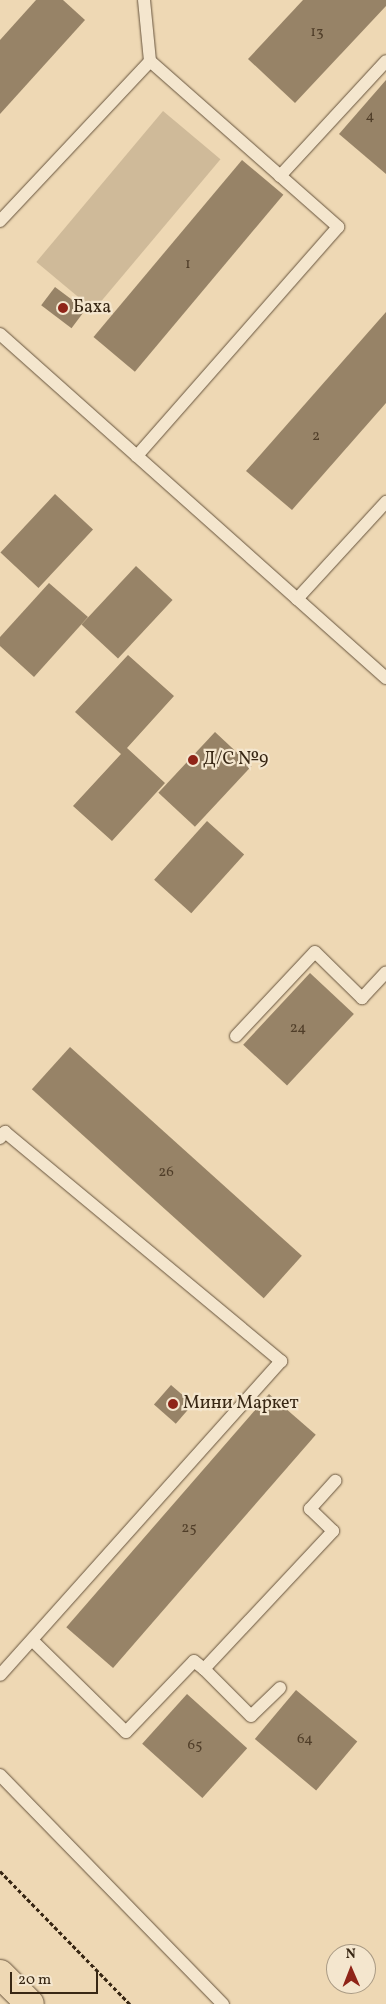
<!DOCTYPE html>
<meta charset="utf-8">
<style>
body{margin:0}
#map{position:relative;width:386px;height:2004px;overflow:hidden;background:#eed8b4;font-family:Vollkorn,serif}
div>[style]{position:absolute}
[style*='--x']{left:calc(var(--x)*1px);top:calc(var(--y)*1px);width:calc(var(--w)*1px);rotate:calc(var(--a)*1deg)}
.green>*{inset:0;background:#cfba99;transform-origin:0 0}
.building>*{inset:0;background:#978367;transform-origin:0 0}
.path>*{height:3px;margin-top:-1.5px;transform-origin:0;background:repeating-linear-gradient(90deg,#382714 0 4px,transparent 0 6.5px)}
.roads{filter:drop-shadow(0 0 1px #66533c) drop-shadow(0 0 1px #66533c)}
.service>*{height:12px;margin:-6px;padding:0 6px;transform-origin:6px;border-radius:6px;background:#f4e6ce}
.trunk>*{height:28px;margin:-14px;padding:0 14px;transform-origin:14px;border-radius:14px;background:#eed8b4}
.dots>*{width:14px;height:14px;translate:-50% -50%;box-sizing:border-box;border:2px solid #f4e6ce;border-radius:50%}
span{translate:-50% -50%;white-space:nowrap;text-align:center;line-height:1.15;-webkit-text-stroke:4.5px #f4e6ce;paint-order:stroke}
.number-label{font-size:15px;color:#503e29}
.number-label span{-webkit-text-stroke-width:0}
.poi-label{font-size:18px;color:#382714}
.left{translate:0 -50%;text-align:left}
.north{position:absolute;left:326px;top:1944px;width:50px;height:50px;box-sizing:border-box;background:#f4e6ce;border:1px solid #a99a84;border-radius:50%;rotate:359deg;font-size:14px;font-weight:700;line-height:20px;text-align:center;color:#382714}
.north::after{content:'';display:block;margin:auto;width:18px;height:22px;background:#8f2418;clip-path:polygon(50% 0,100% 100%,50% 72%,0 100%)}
.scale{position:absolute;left:10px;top:1972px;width:88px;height:22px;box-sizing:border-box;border:2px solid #382714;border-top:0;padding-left:6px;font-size:15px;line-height:18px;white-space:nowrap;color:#382714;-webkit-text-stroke:4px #f4e6ce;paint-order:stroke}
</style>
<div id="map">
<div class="green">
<div style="left:163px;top:111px;width:75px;height:197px;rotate:40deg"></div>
</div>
<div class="building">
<div style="clip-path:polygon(36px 0,63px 0,85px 20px,0 114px,0 40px)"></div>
<div style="clip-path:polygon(303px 0,386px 0,386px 6px,295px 103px,248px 59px)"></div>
<div style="clip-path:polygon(386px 80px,386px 174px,339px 134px)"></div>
<div style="left:242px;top:160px;width:54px;height:231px;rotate:40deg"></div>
<div style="left:55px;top:287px;width:38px;height:23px;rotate:37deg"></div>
<div style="clip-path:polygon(386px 312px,386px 403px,292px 510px,246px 471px)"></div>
<div style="left:55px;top:494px;width:52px;height:80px;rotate:43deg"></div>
<div style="left:136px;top:566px;width:50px;height:80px;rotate:43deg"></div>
<div style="clip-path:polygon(49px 583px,88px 617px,34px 677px,0 646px,0 637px)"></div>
<div style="clip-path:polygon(128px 655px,174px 696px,127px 748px,165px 783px,112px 841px,73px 806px,121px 754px,75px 712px)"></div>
<div style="left:215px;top:732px;width:50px;height:83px;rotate:43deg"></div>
<div style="left:207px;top:821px;width:50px;height:79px;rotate:42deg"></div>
<div style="left:310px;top:973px;width:60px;height:98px;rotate:43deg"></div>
<div style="left:70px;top:1047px;width:312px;height:57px;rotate:42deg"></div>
<div style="left:171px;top:1385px;width:29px;height:26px;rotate:41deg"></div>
<div style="left:269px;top:1394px;width:62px;height:309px;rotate:41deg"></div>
<div style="left:296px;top:1690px;width:80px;height:64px;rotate:40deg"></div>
<div style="left:187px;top:1694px;width:81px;height:67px;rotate:42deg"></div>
</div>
<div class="path">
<div style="--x:0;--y:1871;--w:186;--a:45.7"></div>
</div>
<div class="roads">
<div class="service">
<div style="--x:144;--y:0;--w:61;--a:84.4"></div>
<div style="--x:280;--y:176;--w:156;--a:-47.3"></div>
<div style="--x:0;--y:221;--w:219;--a:-46.8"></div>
<div style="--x:150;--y:61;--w:251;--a:41.4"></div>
<div style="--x:338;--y:227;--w:305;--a:131.3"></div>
<div style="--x:0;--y:334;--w:517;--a:41.71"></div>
<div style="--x:297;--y:599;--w:132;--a:-47.5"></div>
<div style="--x:236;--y:1036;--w:115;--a:-46.8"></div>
<div style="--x:315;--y:952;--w:66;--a:44.4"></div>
<div style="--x:362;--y:998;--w:35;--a:-47"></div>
<div style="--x:0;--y:1138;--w:8;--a:-50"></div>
<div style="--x:5;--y:1132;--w:359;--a:39.7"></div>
<div style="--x:281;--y:1361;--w:421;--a:131.8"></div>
<div style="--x:33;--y:1641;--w:130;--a:44.4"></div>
<div style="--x:126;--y:1732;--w:98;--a:-46.2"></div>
<div style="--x:194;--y:1661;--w:13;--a:39"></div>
<div style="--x:280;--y:1688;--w:40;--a:136"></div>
<div style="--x:251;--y:1716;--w:66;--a:-135"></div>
<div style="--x:204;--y:1669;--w:189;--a:-46.9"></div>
<div style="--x:333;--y:1531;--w:32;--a:-136"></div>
<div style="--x:310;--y:1509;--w:38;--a:-48"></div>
<div style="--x:0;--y:1775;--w:320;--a:45.8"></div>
</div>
<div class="trunk">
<div style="--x:0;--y:1974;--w:42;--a:45"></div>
</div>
</div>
<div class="dots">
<div style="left:63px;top:308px;background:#8f2418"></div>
<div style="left:193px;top:760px;background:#8f2418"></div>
<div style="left:173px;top:1404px;background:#8f2418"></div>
</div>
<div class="number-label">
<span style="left:317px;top:33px">13</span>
<span style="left:370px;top:117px">4</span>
<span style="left:188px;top:265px">1</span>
<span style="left:316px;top:437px">2</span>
<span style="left:298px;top:1029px">24</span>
<span style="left:166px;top:1173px">26</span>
<span style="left:189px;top:1529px">25</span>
<span style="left:305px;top:1740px">64</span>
<span style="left:195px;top:1746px">65</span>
</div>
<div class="poi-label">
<span class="left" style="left:73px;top:308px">Баха</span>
<span class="left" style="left:203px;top:760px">Д/С №9</span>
<span class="left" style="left:183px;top:1404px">Мини Маркет</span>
</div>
<div class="north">N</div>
<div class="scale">20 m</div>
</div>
